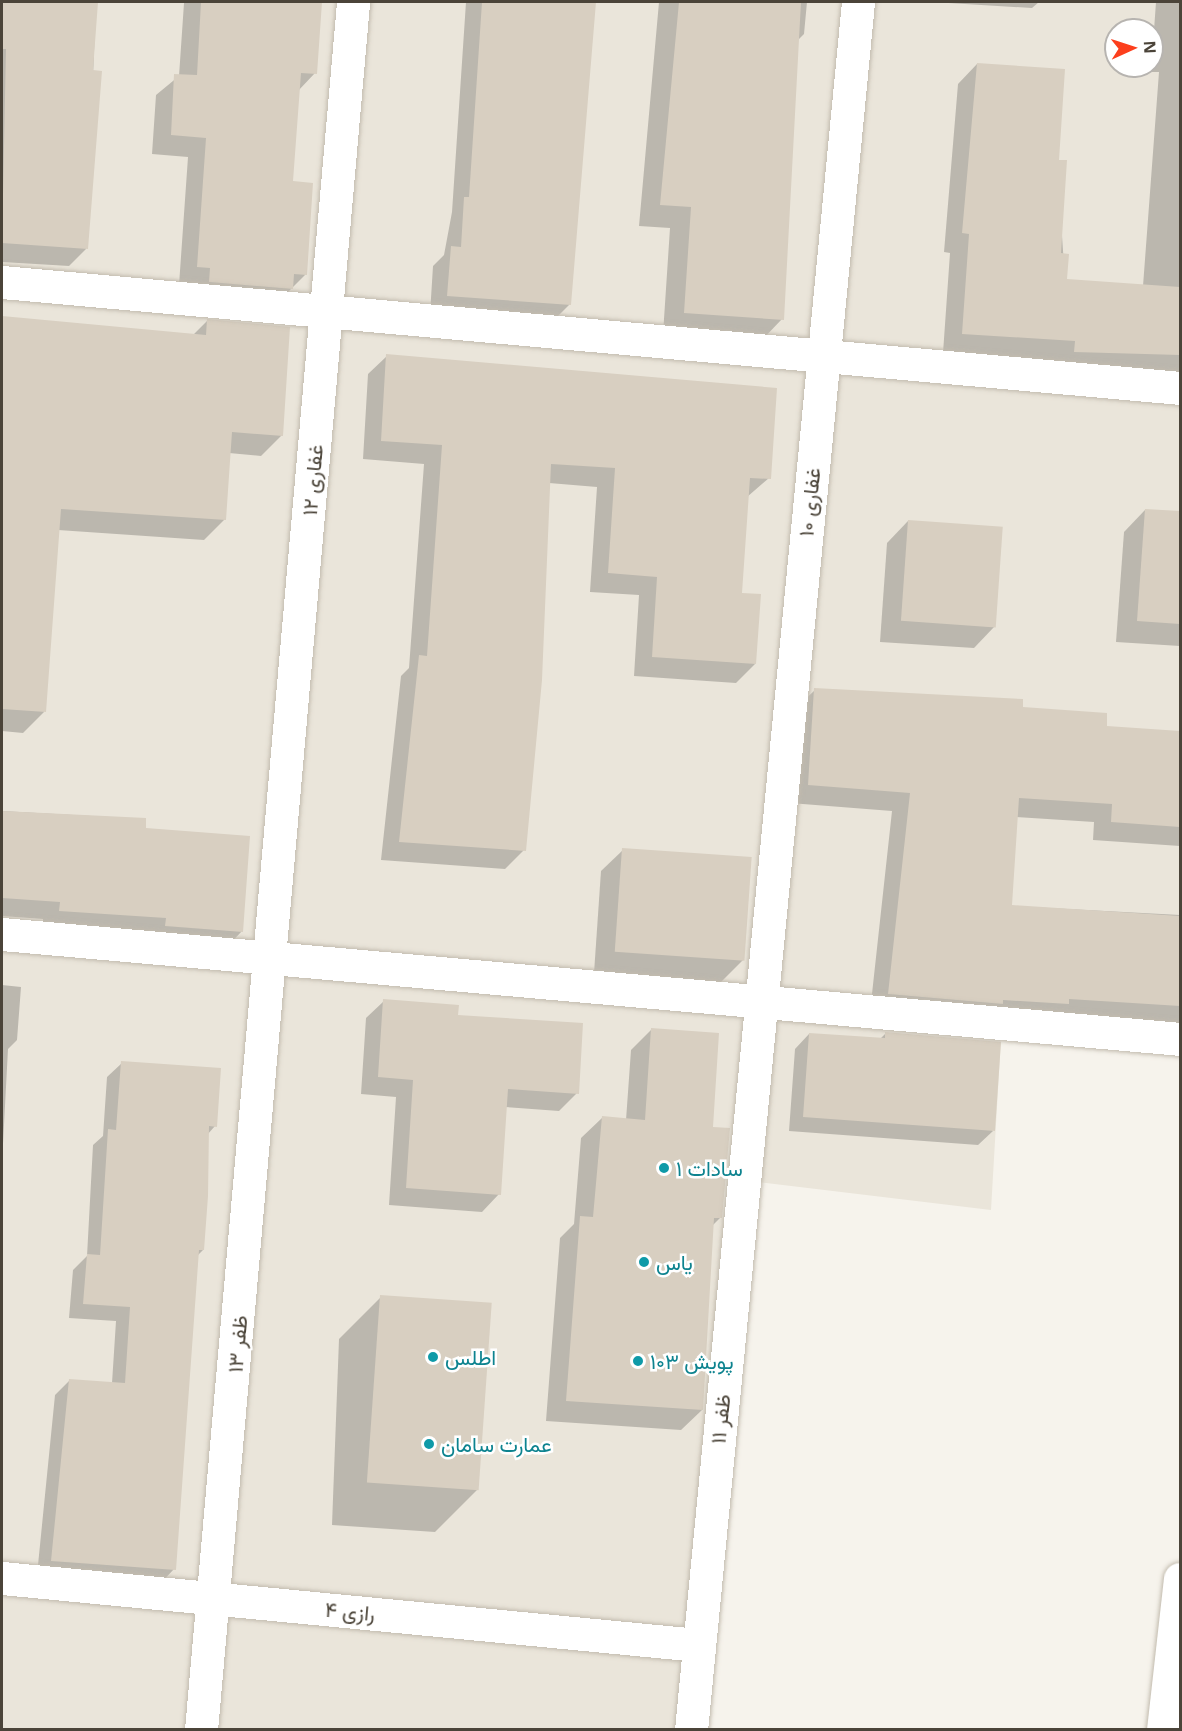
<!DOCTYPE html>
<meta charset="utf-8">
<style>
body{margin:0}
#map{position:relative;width:1182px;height:1731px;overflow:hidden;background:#f6f3ec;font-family:"Noto Sans",Vazirmatn,sans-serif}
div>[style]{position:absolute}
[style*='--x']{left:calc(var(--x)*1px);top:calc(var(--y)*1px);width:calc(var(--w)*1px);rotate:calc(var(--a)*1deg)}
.residential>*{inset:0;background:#eae5da}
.shadow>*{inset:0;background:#0003}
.building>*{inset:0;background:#d8cfc1;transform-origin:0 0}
.roads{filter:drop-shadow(0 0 2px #c2bbae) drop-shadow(0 0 2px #c2bbae)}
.street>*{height:33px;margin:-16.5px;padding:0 16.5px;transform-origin:16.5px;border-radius:16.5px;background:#fff}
.dots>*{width:16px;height:16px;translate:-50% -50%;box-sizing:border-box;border:3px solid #fff;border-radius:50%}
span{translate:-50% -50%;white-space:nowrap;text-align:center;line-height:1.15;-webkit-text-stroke:5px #fff;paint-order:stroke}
.street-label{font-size:21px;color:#4b4439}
.culture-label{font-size:21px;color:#0d838f}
.left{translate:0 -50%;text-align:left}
.frame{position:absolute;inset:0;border:3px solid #4b4439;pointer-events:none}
.north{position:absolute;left:1104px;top:18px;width:60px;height:60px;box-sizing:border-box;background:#fff;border:2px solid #b7b4b0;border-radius:50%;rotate:87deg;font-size:16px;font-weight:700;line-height:24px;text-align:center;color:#4b4439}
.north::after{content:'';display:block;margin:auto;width:21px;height:27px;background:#fc3f1d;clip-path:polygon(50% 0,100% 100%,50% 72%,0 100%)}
</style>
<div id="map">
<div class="residential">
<div style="clip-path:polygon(evenodd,2px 2px,1180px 2px,1180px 1052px,1001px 1038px,991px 1210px,732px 1179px,683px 1729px,2px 1730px,2px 2px,1116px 30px,1152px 30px,1152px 66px,1116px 66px,1116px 30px)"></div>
</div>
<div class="shadow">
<div style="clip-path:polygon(2px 2px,96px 2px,86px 249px,69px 266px,2px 262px)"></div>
<div style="clip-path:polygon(320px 2px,315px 73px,298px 91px,292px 183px,306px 274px,272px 308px,179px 285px,188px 157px,152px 154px,156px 95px,179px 76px,184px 3px)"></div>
<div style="clip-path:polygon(466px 2px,594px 2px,570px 304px,552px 322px,430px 314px,433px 266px,444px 255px,452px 212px)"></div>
<div style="clip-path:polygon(659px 2px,807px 2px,804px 34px,796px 42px,782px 319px,761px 341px,663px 334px,670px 228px,639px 226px)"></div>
<div style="clip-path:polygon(932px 2px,1039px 2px,1032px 8px)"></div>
<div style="clip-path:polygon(1156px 2px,1180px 2px,1180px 375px,943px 353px,950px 253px,944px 252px,958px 84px,977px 64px,1057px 161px,1065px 280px,1143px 286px,1159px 72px,1151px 72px)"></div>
<div style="clip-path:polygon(2px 318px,193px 335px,207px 321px,282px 435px,261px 456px,229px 453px,225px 519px,204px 540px,58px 530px,44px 712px,23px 733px,2px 731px)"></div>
<div style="clip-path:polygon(387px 356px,769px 478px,747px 497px,740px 594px,755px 664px,736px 683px,634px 676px,639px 595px,590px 592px,597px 487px,549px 483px,524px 850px,505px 869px,381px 860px,401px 676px,409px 668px,424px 464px,363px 459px,368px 374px)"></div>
<div style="clip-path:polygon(1145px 510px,1180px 513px,1180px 646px,1116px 642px,1124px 532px)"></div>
<div style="clip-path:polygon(908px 521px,995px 626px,974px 648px,880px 642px,887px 543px)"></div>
<div style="clip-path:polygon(815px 690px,1021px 708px,1105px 727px,1180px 732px,1180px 846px,1093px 840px,1094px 822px,1016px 817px,1010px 906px,1180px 915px,1180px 1025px,870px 1012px,892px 811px,790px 803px,796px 708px)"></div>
<div style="clip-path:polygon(2px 811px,145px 819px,144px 830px,242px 931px,225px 949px,43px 927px,43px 919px,2px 916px)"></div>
<div style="clip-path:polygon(623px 850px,743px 960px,721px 982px,594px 973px,601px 871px)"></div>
<div style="clip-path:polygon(2px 985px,21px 987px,17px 1040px,8px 1049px,2px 1163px)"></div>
<div style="clip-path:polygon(384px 1001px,457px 1016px,577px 1093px,559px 1111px,505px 1107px,499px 1194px,482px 1212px,389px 1205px,396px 1097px,361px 1094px,366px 1018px)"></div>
<div style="clip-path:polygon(652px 1029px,711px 1128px,720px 1218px,712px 1226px,702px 1410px,681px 1430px,546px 1421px,560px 1238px,574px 1224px,581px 1138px,602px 1118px,626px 1120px,631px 1050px)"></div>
<div style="clip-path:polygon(886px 1033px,993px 1131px,978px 1145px,789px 1131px,795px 1049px,809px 1034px,880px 1039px)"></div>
<div style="clip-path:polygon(122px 1063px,215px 1126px,207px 1135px,203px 1250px,198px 1255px,174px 1569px,160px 1584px,37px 1575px,55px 1395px,70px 1380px,112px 1383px,116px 1321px,69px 1318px,73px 1270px,87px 1256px,93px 1145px,103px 1136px,107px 1077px)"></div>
<div style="clip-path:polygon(381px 1297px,477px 1490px,435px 1532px,332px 1525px,339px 1339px)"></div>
</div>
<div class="building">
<div style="clip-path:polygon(2px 2px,98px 2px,93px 70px,102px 71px,88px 249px,2px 243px,6px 49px,2px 49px)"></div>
<div style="clip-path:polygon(201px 2px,322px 2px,317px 74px,301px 73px,293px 181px,313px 183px,307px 275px,294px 274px,293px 289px,209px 282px,210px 268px,197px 267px,206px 138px,171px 135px,174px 74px,197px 75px)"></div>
<div style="clip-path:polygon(482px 2px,596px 2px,571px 305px,447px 296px,451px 246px,461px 247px,464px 197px,469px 197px)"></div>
<div style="clip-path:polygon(679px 2px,801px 2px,784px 320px,684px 313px,691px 207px,660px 205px)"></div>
<div style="clip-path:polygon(977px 63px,1065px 69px,1059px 160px,1067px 160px,1061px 253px,1069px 254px,1067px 279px,1180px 287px,1180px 355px,1074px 352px,1075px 341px,962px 334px,969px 234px,962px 233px)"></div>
<div style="clip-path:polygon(2px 316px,206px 335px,207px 319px,290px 327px,283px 436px,232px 432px,226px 520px,61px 509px,46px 712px,2px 709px)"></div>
<div style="clip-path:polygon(386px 354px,777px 388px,771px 479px,750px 478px,742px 593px,761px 594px,756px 664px,652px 657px,657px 577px,608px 573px,615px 468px,551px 464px,542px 680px,526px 851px,399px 842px,419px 655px,427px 656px,442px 445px,381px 441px)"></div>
<div style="clip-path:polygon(1145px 509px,1180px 511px,1180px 624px,1137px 621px)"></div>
<div style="left:908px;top:520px;width:95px;height:101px;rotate:4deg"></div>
<div style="clip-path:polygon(814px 688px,1023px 699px,1023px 707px,1107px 713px,1107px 726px,1180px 731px,1180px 827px,1111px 822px,1112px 804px,1019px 798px,1012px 905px,1180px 916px,1180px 1006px,1069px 999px,1069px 1004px,1003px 1000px,1003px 1004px,888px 994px,910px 793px,808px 785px)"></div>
<div style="clip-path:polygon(2px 811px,146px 818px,146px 828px,250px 836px,243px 932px,165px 926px,166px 918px,59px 911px,60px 902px,2px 898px)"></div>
<div style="left:622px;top:848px;width:130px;height:104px;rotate:4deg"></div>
<div style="clip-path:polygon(383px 999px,459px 1005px,458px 1015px,583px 1023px,579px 1094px,508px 1089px,501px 1195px,406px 1188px,413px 1080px,378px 1077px)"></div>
<div style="clip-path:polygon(651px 1028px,719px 1033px,713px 1127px,730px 1128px,722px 1218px,714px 1218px,703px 1410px,566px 1401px,580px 1216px,593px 1217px,602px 1116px,645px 1120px)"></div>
<div style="clip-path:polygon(885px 1032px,1001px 1042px,995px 1131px,803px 1117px,809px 1033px,885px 1038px)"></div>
<div style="clip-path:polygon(121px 1061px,221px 1068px,217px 1127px,209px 1126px,208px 1196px,204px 1250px,199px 1250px,176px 1570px,51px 1561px,69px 1379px,125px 1383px,130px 1307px,83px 1304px,87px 1254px,100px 1255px,108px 1129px,116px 1130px)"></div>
<div style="left:380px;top:1295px;width:112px;height:188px;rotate:4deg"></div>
</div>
<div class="roads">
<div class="street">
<div style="--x:2;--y:282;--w:1183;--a:5.14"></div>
<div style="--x:2;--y:934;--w:1183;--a:5.09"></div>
<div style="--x:2;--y:1578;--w:699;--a:5.5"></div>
<div style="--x:201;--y:1730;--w:1735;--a:-84.97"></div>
<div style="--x:691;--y:1730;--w:1736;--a:-84.48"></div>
<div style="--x:1163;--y:1730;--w:152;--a:-83.6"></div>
</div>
</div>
<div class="dots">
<div style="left:664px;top:1168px;background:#0f9aa8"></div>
<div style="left:644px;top:1262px;background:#0f9aa8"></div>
<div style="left:433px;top:1357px;background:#0f9aa8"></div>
<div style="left:638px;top:1361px;background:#0f9aa8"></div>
<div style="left:429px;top:1444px;background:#0f9aa8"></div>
</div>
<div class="street-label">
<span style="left:312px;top:480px;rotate:-85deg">غفاری ۱۲</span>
<span style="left:809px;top:502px;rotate:-84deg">غفاری ۱۰</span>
<span style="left:237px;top:1344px;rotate:-85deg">ظفر ۱۳</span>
<span style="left:720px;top:1419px;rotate:-84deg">ظفر ۱۱</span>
<span style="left:350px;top:1611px;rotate:5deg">رازی ۴</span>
</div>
<div class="culture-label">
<span class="left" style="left:676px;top:1168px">سادات ۱</span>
<span class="left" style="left:656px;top:1262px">یاس</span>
<span class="left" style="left:445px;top:1357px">اطلس</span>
<span class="left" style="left:650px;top:1361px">پویش ۱۰۳</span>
<span class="left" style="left:441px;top:1444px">عمارت سامان</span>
</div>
<div class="frame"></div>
<div class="north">N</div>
</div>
